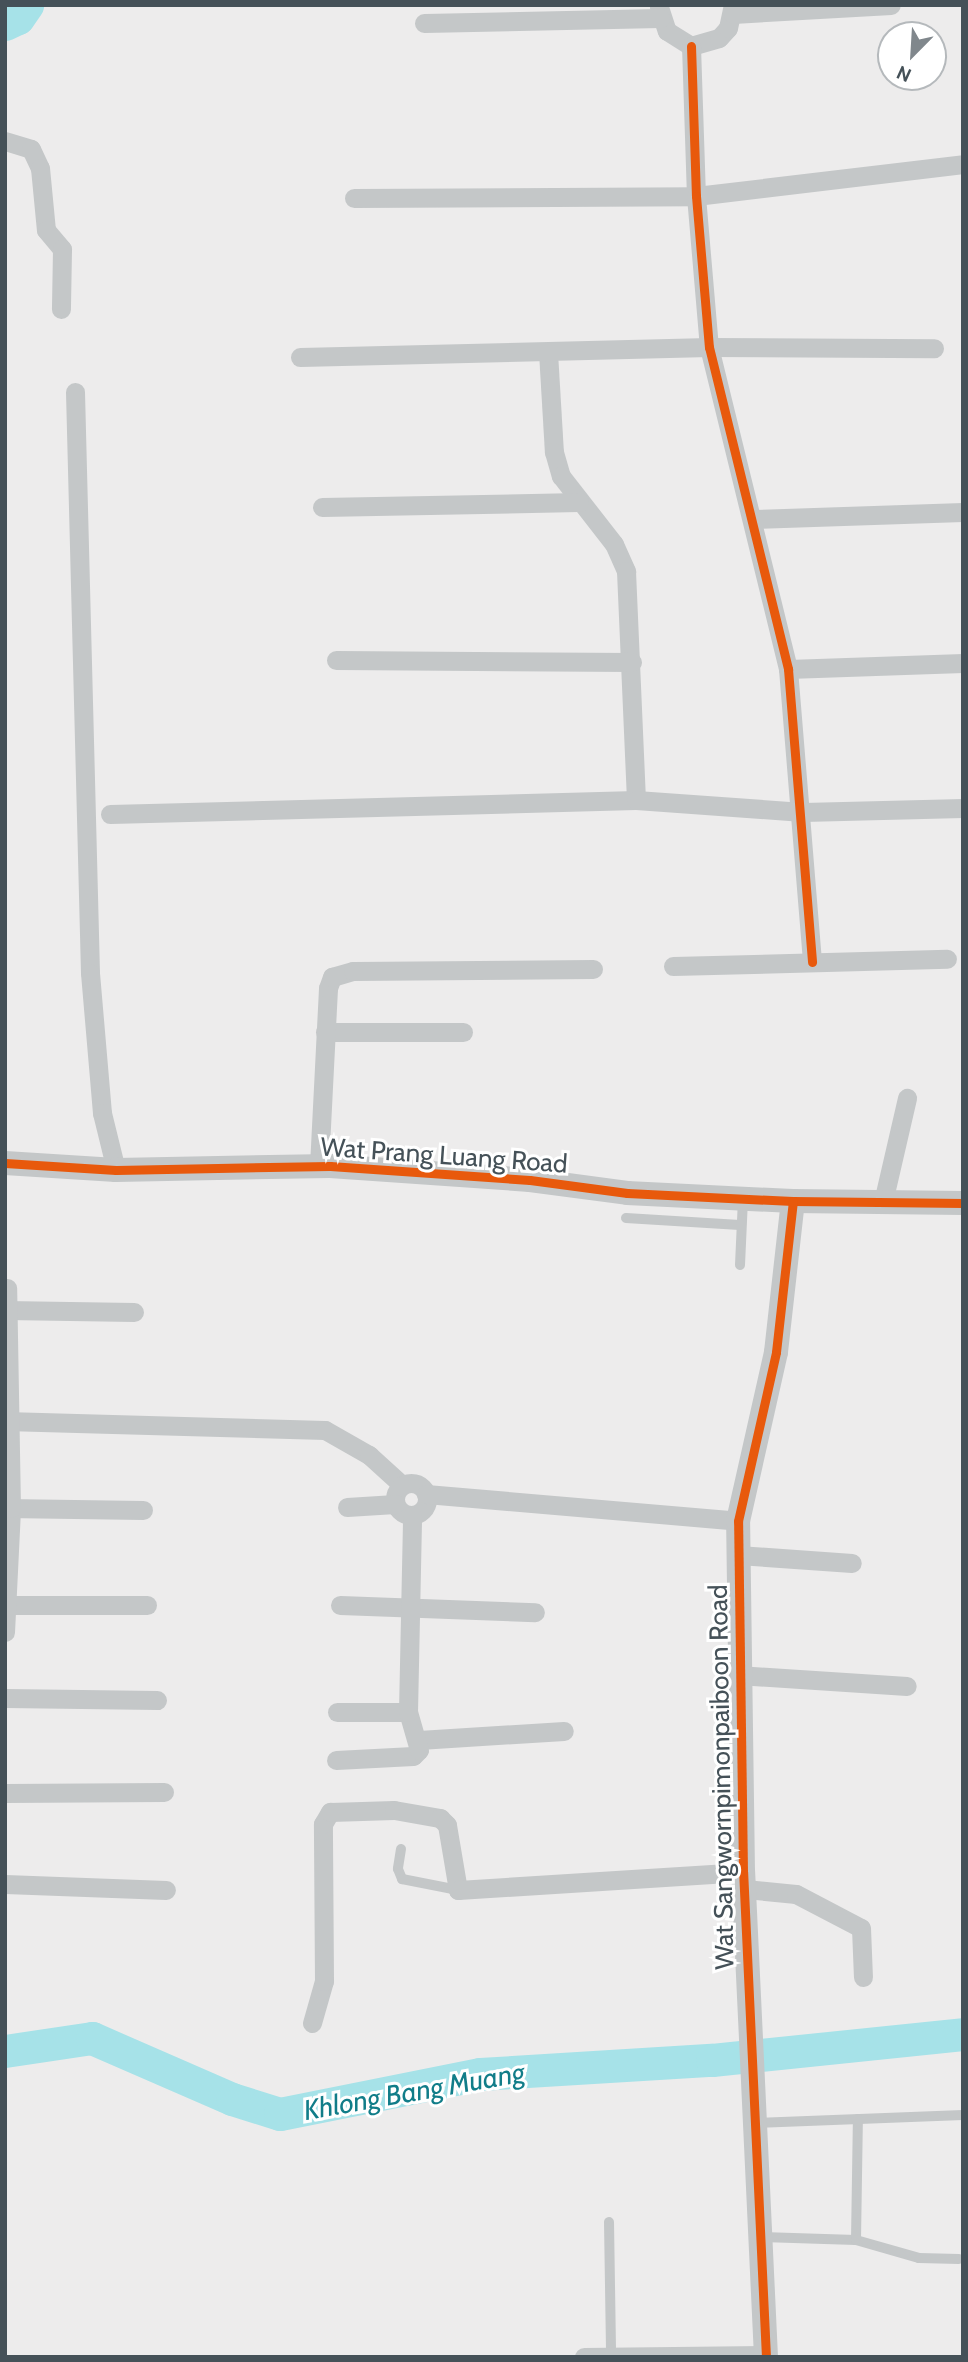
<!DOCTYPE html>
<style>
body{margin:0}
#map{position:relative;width:968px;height:2362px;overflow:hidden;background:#edecec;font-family:Cabin,sans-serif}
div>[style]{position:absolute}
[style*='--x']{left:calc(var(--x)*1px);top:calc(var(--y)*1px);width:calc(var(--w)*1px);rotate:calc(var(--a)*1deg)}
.river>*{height:33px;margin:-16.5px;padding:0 16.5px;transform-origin:16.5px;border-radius:16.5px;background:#a6e2e8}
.service>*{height:10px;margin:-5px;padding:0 5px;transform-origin:5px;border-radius:5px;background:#c4c7c8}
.minor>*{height:19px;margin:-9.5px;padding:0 9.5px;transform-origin:9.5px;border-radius:9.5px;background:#c4c7c8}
.minor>.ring{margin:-9.5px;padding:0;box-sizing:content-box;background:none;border:19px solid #c4c7c8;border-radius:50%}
.tertiary>*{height:24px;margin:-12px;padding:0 12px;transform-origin:12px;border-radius:12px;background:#c4c7c8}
.cycleway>*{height:9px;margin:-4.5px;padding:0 4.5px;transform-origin:4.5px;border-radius:4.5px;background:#e8590c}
span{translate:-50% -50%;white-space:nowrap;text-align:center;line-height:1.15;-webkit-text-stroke:6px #fff;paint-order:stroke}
.street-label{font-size:26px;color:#455158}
.water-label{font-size:28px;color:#117d89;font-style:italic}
.frame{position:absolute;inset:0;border:7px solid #455158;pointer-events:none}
.north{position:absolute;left:877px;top:21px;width:70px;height:70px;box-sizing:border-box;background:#fff;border:2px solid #b5b9bc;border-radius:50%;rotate:204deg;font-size:19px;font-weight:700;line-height:28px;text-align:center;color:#455158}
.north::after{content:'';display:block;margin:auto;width:24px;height:32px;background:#80878c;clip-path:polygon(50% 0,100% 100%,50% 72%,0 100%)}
</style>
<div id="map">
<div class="river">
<div style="--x:5;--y:24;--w:14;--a:-25"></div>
<div style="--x:18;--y:18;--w:16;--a:-55"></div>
<div style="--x:5;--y:2051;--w:88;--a:-8.5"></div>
<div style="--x:92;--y:2038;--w:153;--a:23.5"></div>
<div style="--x:232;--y:2099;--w:50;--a:17.4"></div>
<div style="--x:280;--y:2114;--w:204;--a:-11.3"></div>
<div style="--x:480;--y:2074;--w:232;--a:-3.5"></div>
<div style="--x:712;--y:2060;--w:252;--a:-5.9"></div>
</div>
<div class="service">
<div style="--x:626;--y:1218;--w:114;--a:3.5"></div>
<div style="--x:740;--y:1265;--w:66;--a:-87.4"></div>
<div style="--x:401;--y:1849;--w:20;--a:99"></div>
<div style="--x:398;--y:1869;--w:11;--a:68"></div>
<div style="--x:402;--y:1879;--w:57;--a:11.1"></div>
<div style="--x:756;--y:2123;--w:207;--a:-2.2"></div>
<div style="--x:609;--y:2222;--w:134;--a:89.1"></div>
<div style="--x:762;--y:2237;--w:94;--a:1.8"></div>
<div style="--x:856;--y:2240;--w:66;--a:15.9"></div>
<div style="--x:919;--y:2258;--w:40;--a:1.4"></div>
<div style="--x:856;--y:2240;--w:121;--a:-89.1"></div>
</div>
<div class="minor">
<div style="--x:659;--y:7;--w:25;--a:72"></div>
<div style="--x:667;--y:31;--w:28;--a:32"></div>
<div style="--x:691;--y:46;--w:29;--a:-16"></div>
<div style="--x:719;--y:38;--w:13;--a:-48"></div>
<div style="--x:728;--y:28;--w:24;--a:-78"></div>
<div style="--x:733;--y:14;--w:158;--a:-3.3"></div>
<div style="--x:424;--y:23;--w:236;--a:-1.2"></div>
<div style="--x:691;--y:46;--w:150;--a:88.1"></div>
<div style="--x:696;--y:196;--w:152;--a:85.1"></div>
<div style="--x:709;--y:347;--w:332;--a:76.2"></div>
<div style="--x:788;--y:669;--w:294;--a:85.3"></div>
<div style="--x:5;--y:141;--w:27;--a:17"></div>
<div style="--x:31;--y:149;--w:21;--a:65"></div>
<div style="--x:40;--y:168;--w:62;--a:84.5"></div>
<div style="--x:46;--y:230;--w:25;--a:50"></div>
<div style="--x:62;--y:249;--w:60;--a:91"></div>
<div style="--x:354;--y:198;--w:342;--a:-0.3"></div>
<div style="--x:696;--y:196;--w:269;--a:-6.8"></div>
<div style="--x:548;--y:352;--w:100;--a:86.6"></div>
<div style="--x:554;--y:452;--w:25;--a:74"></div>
<div style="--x:561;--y:476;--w:86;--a:52.1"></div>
<div style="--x:614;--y:544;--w:30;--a:66"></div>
<div style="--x:626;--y:571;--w:229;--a:87.5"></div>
<div style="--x:300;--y:357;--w:409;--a:-1.4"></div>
<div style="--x:709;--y:347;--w:225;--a:0.3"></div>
<div style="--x:75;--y:392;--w:581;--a:88.52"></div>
<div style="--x:90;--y:973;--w:141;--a:85.1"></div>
<div style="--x:102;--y:1113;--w:59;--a:76.2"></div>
<div style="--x:322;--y:507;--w:257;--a:-1.1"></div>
<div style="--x:754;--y:519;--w:209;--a:-1.9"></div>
<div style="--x:336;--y:660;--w:296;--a:0.4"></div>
<div style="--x:788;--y:669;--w:175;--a:-2"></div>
<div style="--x:110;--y:814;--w:526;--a:-1.52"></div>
<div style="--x:636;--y:800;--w:167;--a:4.1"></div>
<div style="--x:803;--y:812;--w:160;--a:-1.4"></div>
<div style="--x:673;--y:966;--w:274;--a:-1.5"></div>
<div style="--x:325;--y:1032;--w:138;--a:0"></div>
<div style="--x:319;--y:1166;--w:178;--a:-87.1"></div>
<div style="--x:328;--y:988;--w:12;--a:-70"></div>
<div style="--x:332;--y:977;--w:22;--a:-16"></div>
<div style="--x:353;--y:971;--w:240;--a:-0.5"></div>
<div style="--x:883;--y:1202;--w:107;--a:-77"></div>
<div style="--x:5;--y:1310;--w:129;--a:0.9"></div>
<div style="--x:5;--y:1421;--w:320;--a:1.6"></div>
<div style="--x:325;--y:1430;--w:51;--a:29.6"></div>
<div style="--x:369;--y:1455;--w:45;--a:42.3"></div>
<div class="ring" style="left:395px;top:1483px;width:13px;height:13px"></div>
<div style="--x:426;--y:1494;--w:313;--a:4.9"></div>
<div style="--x:347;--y:1507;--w:48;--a:-3.6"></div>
<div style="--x:5;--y:1508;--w:138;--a:0.8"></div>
<div style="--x:738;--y:1555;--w:114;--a:4"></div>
<div style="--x:5;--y:1605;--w:142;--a:0"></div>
<div style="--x:340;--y:1605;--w:195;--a:2.1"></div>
<div style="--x:5;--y:1632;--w:124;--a:-87.2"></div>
<div style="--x:11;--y:1508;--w:220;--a:-91"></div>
<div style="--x:738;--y:1675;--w:169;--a:3.7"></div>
<div style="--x:5;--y:1698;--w:152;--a:0.8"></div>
<div style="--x:337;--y:1712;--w:71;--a:0"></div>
<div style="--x:419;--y:1740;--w:145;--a:-3.6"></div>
<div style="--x:336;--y:1760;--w:77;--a:-3"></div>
<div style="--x:413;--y:1756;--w:8;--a:-45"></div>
<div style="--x:419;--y:1750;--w:40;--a:-106"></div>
<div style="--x:408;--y:1712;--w:196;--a:-88.8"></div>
<div style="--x:5;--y:1793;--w:159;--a:-0.4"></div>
<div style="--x:5;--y:1884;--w:161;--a:2.1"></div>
<div style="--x:745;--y:1889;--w:51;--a:5.6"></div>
<div style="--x:796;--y:1894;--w:73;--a:27.6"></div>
<div style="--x:861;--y:1928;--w:49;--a:87.7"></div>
<div style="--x:312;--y:2023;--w:44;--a:-74.1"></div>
<div style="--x:324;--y:1981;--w:157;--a:-90.4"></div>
<div style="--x:323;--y:1824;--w:14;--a:-60"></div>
<div style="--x:330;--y:1812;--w:64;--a:-1.8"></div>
<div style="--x:394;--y:1810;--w:47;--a:9.9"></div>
<div style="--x:440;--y:1818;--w:10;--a:45"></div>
<div style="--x:447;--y:1825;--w:66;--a:80.4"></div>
<div style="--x:458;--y:1890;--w:286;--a:-3.6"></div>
<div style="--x:584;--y:2357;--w:182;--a:-0.6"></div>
</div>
<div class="tertiary">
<div style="--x:5;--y:1163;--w:111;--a:3.6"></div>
<div style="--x:116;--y:1170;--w:214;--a:-1.1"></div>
<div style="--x:330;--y:1166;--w:200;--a:4"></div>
<div style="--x:530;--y:1180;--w:98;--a:7.6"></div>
<div style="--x:627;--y:1193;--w:166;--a:2.8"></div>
<div style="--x:793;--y:1201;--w:170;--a:0.7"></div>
<div style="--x:766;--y:2357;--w:486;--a:-92.7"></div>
<div style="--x:743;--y:1872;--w:351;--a:-90.8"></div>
<div style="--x:738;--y:1521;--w:173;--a:-77.3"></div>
<div style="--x:776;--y:1352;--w:152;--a:-83.6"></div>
</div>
<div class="cycleway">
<div style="--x:691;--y:46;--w:150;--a:88.1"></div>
<div style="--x:696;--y:196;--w:152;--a:85.1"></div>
<div style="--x:709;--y:347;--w:332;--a:76.2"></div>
<div style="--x:788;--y:669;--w:294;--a:85.3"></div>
<div style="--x:5;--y:1163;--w:111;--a:3.6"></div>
<div style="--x:116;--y:1170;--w:214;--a:-1.1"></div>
<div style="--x:330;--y:1166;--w:200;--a:4"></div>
<div style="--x:530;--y:1180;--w:98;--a:7.6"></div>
<div style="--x:627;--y:1193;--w:166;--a:2.8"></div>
<div style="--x:793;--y:1201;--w:170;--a:0.7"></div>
<div style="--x:766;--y:2357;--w:486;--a:-92.7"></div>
<div style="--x:743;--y:1872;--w:351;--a:-90.8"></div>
<div style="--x:738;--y:1521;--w:173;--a:-77.3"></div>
<div style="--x:776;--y:1352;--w:152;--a:-83.6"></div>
</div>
<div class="street-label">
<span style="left:444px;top:1156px;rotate:4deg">Wat Prang Luang Road</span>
<span style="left:722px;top:1777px;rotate:-91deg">Wat Sangwornpimonpaiboon Road</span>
</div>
<div class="water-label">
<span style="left:414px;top:2091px;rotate:-10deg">Khlong Bang Muang</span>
</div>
<div class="frame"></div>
<div class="north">N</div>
</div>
